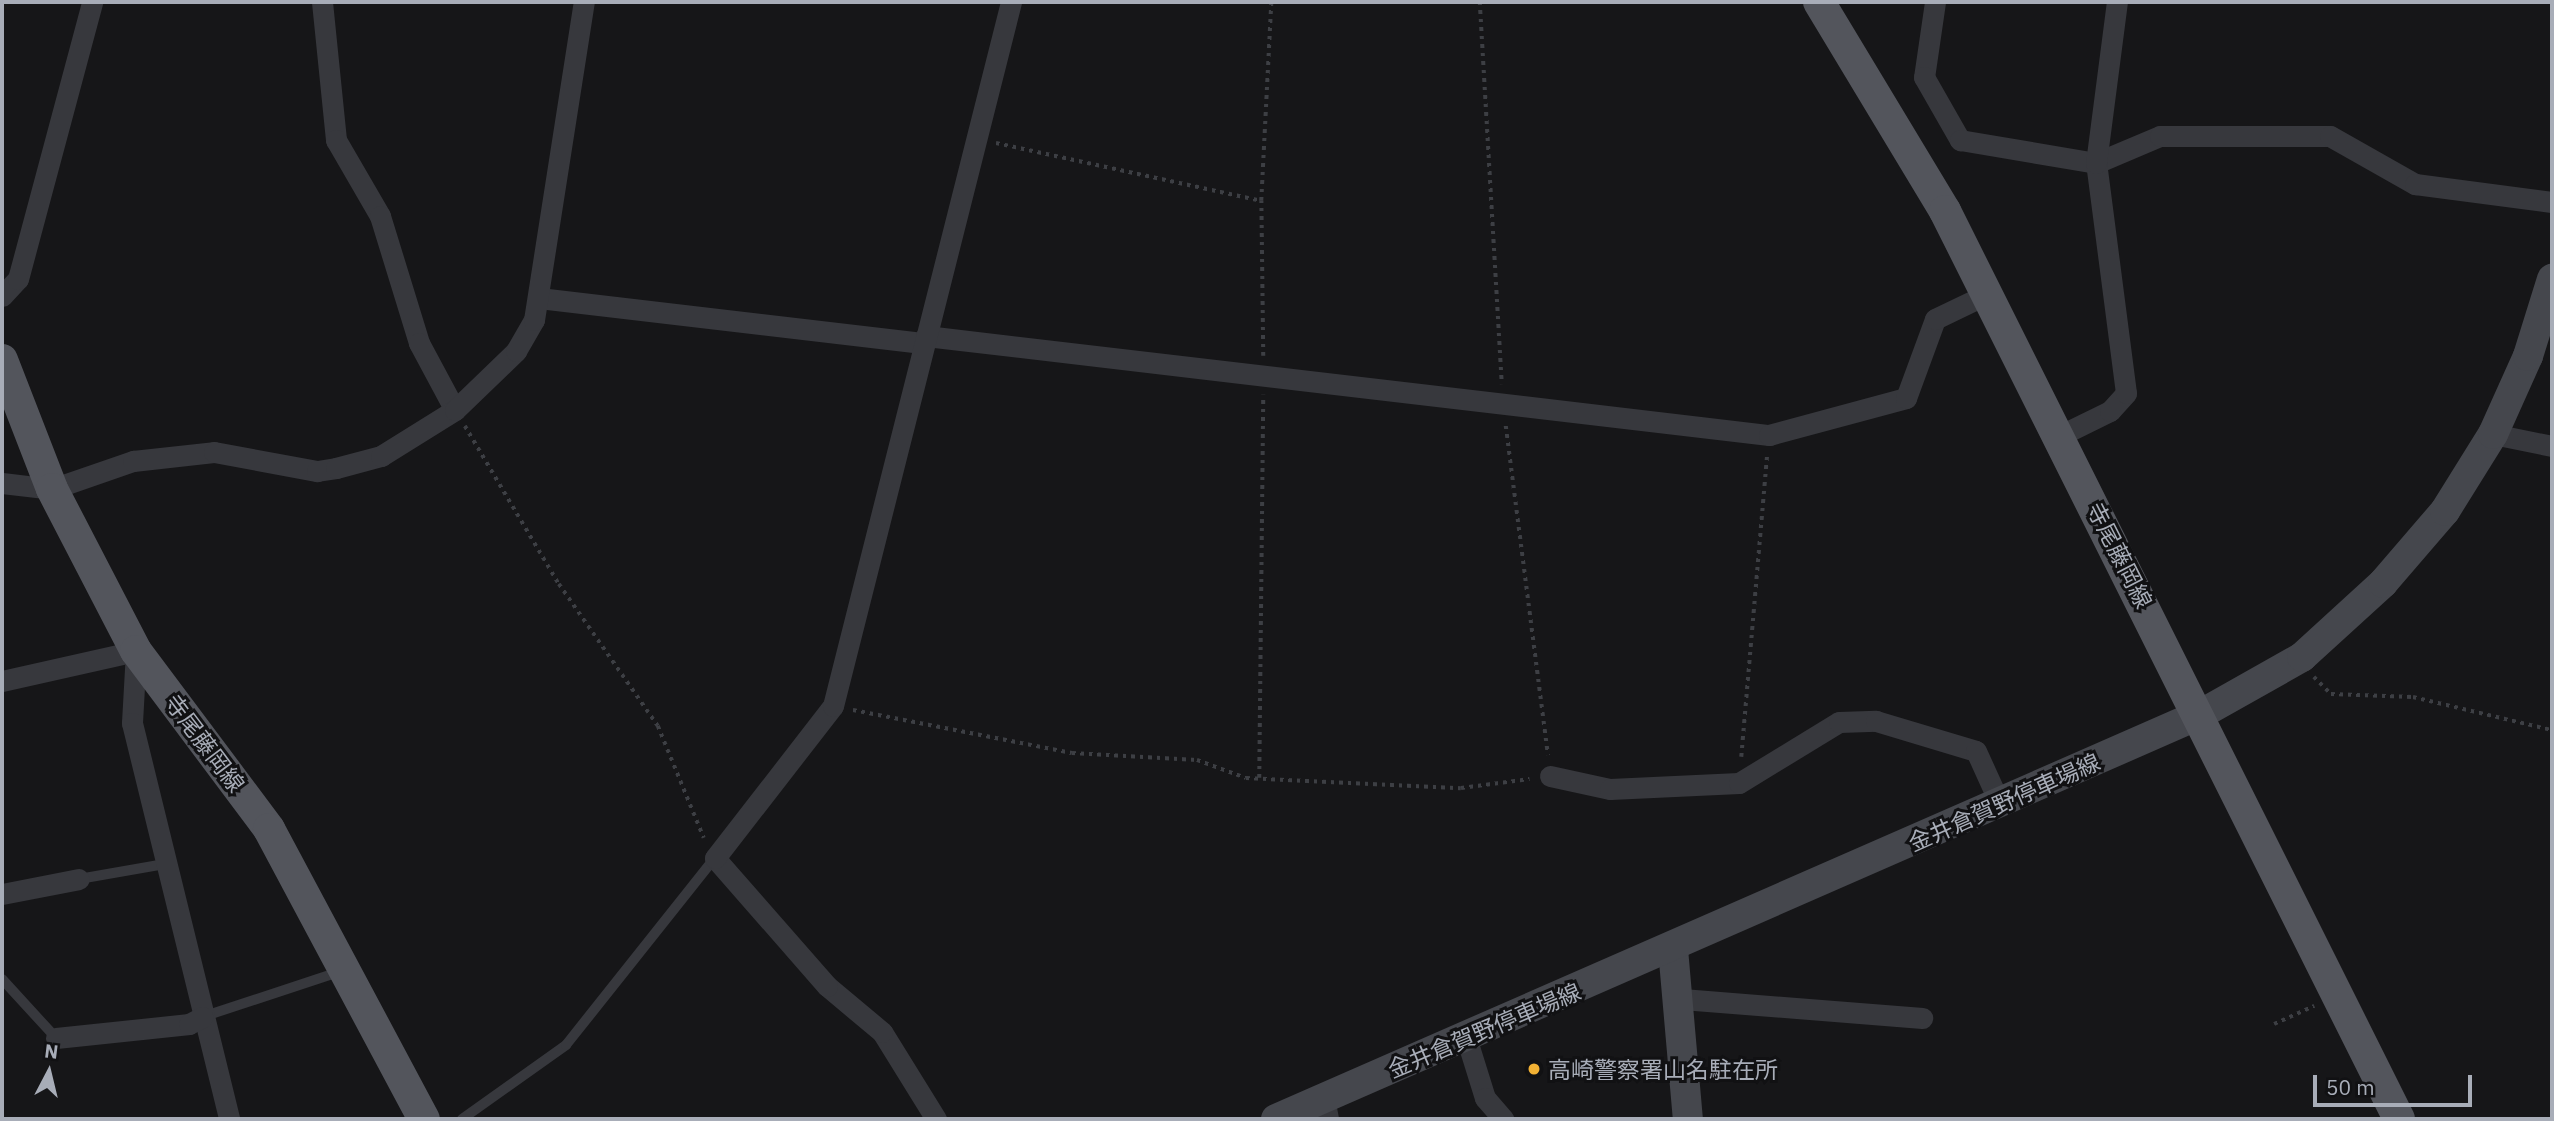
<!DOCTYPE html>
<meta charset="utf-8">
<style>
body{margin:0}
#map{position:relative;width:2554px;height:1121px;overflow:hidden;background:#161618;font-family:"IBM Plex Sans","Noto Sans JP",sans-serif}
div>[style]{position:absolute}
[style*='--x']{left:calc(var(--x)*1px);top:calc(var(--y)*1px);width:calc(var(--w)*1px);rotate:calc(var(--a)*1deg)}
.path>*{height:3.5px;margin-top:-1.75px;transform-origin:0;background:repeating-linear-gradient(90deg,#3d3f44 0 3.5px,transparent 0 8.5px)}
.lane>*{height:10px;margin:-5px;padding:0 5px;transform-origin:5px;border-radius:5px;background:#37383d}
.street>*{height:21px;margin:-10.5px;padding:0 10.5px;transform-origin:10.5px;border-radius:10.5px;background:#37383d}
.secondary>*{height:30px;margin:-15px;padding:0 15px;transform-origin:15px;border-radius:15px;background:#45474d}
.primary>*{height:32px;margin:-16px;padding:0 16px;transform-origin:16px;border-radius:16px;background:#53555c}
.dots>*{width:19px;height:19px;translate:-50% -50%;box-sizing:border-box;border:4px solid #111113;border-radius:50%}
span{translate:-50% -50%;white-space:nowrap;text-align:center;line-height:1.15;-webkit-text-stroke:6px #111113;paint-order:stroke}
.street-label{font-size:23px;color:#a8adb8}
.poi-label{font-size:23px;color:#a8adb8}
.left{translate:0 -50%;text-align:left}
.frame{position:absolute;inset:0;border:4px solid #a8adb8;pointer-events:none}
.north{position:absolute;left:14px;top:1037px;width:70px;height:70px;-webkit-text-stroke:5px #111113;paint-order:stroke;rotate:7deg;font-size:19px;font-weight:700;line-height:28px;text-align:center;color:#a8adb8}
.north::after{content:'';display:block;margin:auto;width:24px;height:32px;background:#a8adb8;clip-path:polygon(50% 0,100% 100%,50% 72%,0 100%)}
.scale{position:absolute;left:2313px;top:1075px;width:159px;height:32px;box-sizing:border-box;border:4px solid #a8adb8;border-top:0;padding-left:9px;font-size:21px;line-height:24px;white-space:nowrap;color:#a8adb8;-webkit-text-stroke:5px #111113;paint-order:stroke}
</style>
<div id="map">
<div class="path">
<div style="--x:1480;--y:2;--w:383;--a:86.7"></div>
<div style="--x:996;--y:143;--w:271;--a:12.3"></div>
<div style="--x:1263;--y:356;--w:155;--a:-90.7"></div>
<div style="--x:1261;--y:201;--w:199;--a:-87.1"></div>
<div style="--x:465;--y:426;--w:184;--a:59.3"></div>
<div style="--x:559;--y:584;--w:173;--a:55.1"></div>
<div style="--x:658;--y:726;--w:121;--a:67.7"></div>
<div style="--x:1506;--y:426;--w:332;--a:82.7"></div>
<div style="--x:2314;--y:677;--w:24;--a:45"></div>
<div style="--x:2331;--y:694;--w:82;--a:2.1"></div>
<div style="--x:2413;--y:697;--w:143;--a:13.4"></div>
<div style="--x:853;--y:710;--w:223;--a:11.1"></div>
<div style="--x:1072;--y:753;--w:125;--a:3.2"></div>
<div style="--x:1197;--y:760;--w:52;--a:20.2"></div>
<div style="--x:1246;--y:778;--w:215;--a:2.7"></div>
<div style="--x:1461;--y:788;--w:69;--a:-7.5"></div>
<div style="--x:1741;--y:757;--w:304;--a:-85.1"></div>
<div style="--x:1259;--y:778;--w:383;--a:-89.4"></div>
<div style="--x:2274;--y:1024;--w:44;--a:-24.2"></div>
</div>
<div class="lane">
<div style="--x:79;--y:879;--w:87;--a:-9.9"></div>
<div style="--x:2;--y:979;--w:80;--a:47.5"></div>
<div style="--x:202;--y:1017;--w:147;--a:-18.2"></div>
<div style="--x:462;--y:1119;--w:128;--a:-35.4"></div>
<div style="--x:566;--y:1045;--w:239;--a:-51.5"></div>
</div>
<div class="street">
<div style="--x:322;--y:2;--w:139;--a:84.2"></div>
<div style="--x:336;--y:140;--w:88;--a:59.9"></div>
<div style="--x:380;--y:216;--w:133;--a:72.9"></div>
<div style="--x:419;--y:343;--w:76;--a:61.8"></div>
<div style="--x:1935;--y:2;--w:76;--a:98.3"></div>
<div style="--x:1924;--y:77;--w:73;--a:60.3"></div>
<div style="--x:1960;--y:140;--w:138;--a:9.6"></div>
<div style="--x:2096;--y:163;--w:69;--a:-22.9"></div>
<div style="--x:2160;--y:136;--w:170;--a:0"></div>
<div style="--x:2330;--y:136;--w:98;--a:29.5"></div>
<div style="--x:2415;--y:184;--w:138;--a:7.5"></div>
<div style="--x:2;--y:296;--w:23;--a:-47"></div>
<div style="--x:18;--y:279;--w:287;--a:-75"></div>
<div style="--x:539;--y:298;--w:388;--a:6.7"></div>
<div style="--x:926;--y:336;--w:849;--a:6.7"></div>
<div style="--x:1769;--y:435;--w:142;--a:-15.1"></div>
<div style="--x:1906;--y:398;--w:84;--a:-69.8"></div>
<div style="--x:1935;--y:319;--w:58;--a:-25.7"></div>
<div style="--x:2493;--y:434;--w:60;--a:11.5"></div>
<div style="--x:2059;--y:436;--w:57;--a:-26.1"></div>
<div style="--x:2110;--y:411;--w:24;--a:-48"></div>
<div style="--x:2126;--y:393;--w:232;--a:-97.4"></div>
<div style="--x:2096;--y:163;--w:162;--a:-82.6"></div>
<div style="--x:2;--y:483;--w:50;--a:6.8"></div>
<div style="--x:52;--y:489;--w:86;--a:-19.1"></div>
<div style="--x:133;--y:461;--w:81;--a:-6.3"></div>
<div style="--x:214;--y:452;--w:105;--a:10.5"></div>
<div style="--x:317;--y:471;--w:19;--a:-9"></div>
<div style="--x:336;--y:468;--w:47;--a:-14.9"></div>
<div style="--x:381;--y:456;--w:87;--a:-31.9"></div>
<div style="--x:455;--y:410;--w:85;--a:-44"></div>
<div style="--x:516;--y:351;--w:36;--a:-60"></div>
<div style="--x:534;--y:320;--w:322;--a:-81.1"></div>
<div style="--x:136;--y:651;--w:72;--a:93.2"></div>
<div style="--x:132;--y:723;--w:408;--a:76.2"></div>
<div style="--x:2;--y:681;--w:137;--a:-12.6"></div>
<div style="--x:1550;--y:776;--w:61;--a:12.2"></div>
<div style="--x:1610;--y:789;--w:129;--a:-2.7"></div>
<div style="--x:1739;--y:783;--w:117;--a:-31.4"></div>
<div style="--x:1839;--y:722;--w:37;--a:-2"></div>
<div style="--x:1876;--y:721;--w:104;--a:16.7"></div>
<div style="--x:1976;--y:751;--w:58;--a:65.6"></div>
<div style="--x:2;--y:894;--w:78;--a:-11"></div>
<div style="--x:1682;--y:999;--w:241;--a:4.5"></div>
<div style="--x:1466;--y:1037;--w:64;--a:72.7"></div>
<div style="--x:1485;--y:1098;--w:28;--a:49"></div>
<div style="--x:56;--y:1038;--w:134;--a:-6"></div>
<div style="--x:189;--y:1024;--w:15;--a:-28"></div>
<div style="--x:1324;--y:1098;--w:21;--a:79"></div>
<div style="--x:936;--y:1119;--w:102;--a:-121.8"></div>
<div style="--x:882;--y:1032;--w:72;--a:-140.1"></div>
<div style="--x:827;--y:986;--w:170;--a:-131.2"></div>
<div style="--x:715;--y:858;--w:192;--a:-52.2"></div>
<div style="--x:833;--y:706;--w:726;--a:-75.81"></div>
</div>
<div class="secondary">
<div style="--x:1673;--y:949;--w:171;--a:85"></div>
<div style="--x:1276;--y:1119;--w:1010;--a:-23.65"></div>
<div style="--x:2201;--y:714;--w:116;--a:-29.4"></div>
<div style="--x:2302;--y:657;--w:110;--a:-42.4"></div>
<div style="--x:2383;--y:583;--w:95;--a:-49.3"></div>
<div style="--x:2445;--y:511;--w:91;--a:-58.1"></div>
<div style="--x:2493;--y:434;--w:85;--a:-65.8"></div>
<div style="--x:2528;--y:356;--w:81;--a:-72.7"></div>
</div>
<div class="primary">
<div style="--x:1819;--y:2;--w:244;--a:58.9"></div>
<div style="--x:1945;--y:211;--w:1015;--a:63.43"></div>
<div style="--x:2;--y:360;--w:138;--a:68.8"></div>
<div style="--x:52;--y:489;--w:182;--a:62.6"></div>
<div style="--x:136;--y:651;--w:222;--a:53.2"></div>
<div style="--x:269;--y:829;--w:329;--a:61.9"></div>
</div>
<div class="dots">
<div style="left:1534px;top:1069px;background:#f2b134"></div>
</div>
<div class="street-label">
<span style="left:2120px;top:555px;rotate:63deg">寺尾藤岡線</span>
<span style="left:205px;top:743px;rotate:53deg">寺尾藤岡線</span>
<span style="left:2004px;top:802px;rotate:-24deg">金井倉賀野停車場線</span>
<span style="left:1484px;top:1030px;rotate:-23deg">金井倉賀野停車場線</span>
</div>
<div class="poi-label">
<span class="left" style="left:1548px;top:1069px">高崎警察署山名駐在所</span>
</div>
<div class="frame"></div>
<div class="north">N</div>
<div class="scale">50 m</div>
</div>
